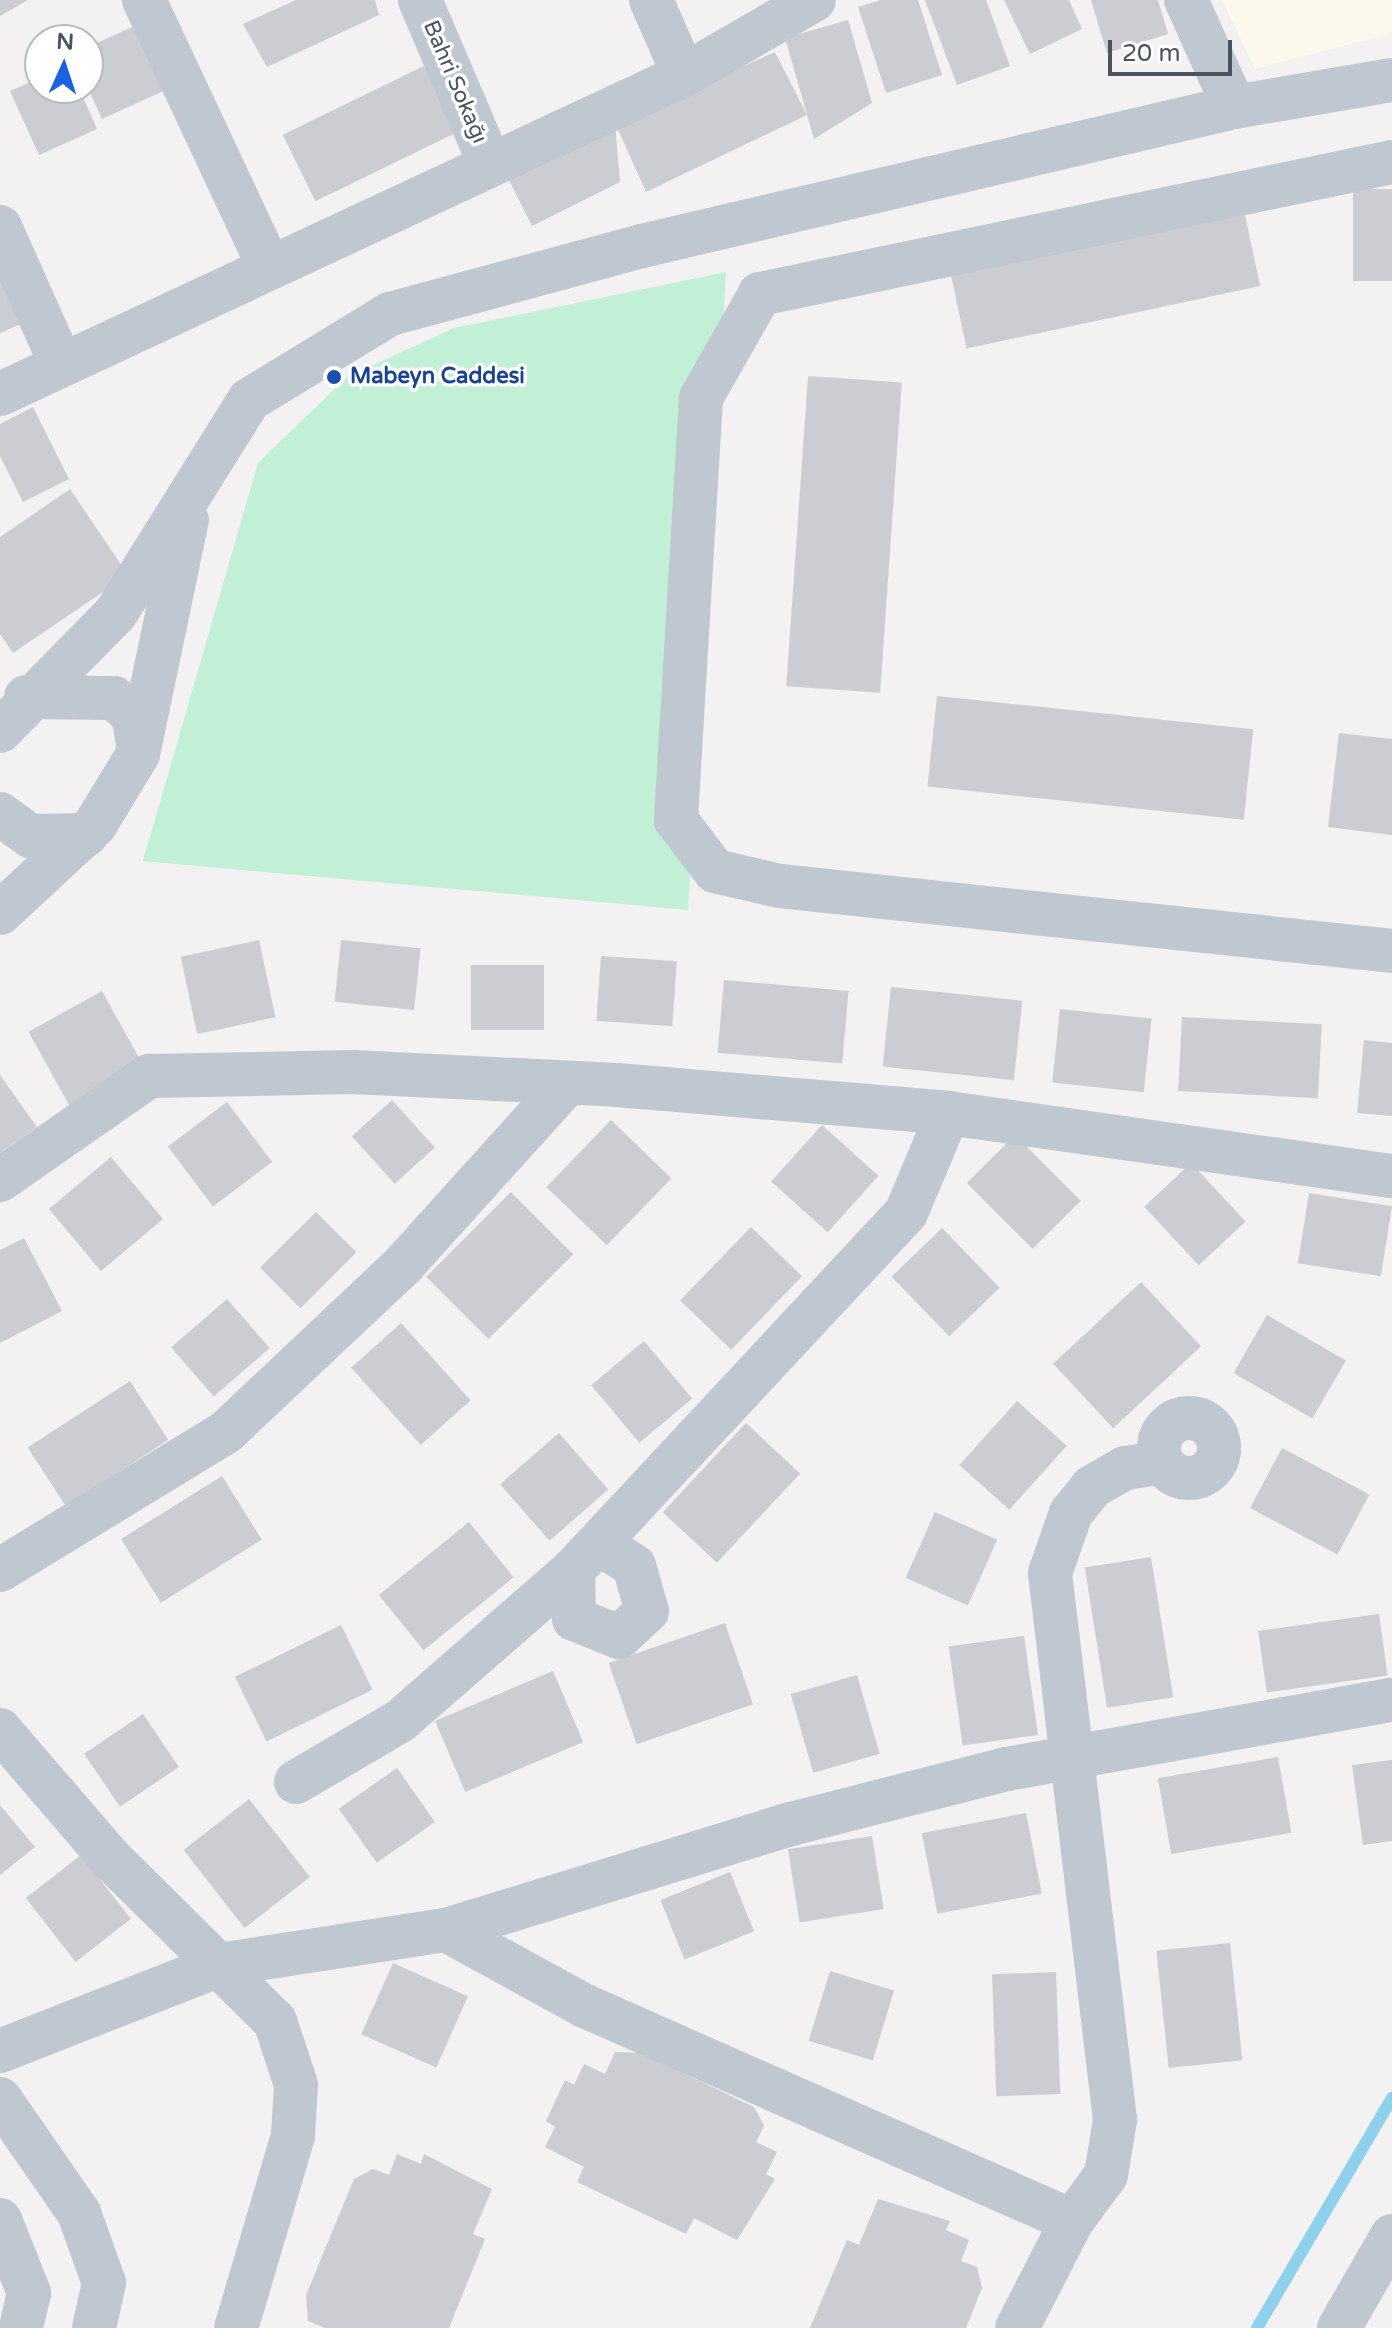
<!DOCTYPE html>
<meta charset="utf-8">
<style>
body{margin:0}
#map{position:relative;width:1392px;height:2328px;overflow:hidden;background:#f3f1f1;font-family:"Varela Round",sans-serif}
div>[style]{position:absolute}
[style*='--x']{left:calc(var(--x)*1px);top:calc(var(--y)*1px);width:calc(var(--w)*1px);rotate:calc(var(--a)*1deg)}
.commercial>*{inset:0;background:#fcf9ec}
.green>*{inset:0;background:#c1f0d7}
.stream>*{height:12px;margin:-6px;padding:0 6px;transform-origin:6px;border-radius:6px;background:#8ed1ec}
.building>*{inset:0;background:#cbcdd3;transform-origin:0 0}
.minor>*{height:44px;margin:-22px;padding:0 22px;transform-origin:22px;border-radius:22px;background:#bfc7d0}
.minor>.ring{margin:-22px;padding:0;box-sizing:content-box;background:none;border:44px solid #bfc7d0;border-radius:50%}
.dots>*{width:22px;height:22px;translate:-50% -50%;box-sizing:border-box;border:4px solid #fff;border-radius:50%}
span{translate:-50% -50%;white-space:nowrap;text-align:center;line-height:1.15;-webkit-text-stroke:7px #fff;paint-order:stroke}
.street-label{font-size:22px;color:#49525f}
.transit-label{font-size:22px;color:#164399;font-weight:700}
.left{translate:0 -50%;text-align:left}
.north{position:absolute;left:24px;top:24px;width:80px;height:80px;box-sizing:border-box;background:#fff;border:2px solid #b6babf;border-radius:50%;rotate:3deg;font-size:22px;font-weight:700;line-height:32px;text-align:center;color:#49525f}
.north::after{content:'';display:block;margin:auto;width:28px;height:36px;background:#1961e5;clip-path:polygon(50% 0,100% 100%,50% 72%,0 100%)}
.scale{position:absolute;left:1108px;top:40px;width:124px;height:36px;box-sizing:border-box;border:4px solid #49525f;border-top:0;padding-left:10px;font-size:24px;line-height:28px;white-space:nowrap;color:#49525f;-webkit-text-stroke:6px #fff;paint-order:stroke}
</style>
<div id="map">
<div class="commercial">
<div style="clip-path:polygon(1222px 0,1392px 0,1392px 33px,1255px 69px)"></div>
</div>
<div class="green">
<div style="clip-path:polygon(726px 272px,688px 910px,143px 861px,258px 463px,347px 377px,454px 328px)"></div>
</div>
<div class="stream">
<div style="--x:1257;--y:2328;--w:267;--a:-59.6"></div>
</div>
<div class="building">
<div style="clip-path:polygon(0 0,28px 0,0 16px)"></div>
<div style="clip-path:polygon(296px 0,375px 0,379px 15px,267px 67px,243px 24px)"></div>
<div style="clip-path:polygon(881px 0,918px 0,942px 75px,886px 93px,858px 7px)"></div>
<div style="clip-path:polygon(925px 0,986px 0,1010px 66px,957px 85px)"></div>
<div style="clip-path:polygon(1004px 0,1069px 0,1082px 29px,1030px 54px)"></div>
<div style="clip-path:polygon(1091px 0,1158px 0,1168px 34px,1107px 53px)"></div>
<div style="clip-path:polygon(848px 20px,872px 103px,814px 139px,785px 38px)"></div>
<div style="clip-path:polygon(141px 23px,170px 88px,102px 119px,88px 88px,88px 47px)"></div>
<div style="clip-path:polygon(775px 52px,807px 115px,646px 192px,615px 123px,620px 182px,532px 226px,507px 176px,615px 123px)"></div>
<div style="left:424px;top:66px;width:74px;height:157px;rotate:64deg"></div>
<div style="clip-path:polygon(40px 78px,40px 88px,79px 88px,97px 129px,39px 155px,10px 91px)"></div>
<div style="left:1392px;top:189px;width:92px;height:39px;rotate:90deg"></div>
<div style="left:1242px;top:201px;width:87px;height:300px;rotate:78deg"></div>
<div style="clip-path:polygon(0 260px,35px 318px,0 333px)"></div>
<div style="left:808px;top:376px;width:94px;height:311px;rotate:4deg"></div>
<div style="clip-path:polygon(33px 407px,69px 479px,23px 502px,0 456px,0 424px)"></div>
<div style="clip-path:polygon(70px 489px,128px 575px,13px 653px,0 634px,0 537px)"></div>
<div style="left:937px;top:696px;width:318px;height:91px;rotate:6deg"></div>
<div style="clip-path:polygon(1339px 733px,1392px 739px,1392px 835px,1328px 827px)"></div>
<div style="left:259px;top:940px;width:79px;height:80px;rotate:78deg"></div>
<div style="left:341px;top:940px;width:80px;height:62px;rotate:6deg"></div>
<div style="left:601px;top:956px;width:76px;height:65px;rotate:4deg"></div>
<div style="left:544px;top:965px;width:65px;height:73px;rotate:90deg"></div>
<div style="left:724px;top:980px;width:125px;height:73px;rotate:5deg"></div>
<div style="left:891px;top:987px;width:132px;height:80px;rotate:6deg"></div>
<div style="left:102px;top:991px;width:92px;height:84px;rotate:61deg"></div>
<div style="left:1060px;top:1009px;width:92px;height:74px;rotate:6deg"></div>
<div style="left:1182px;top:1017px;width:140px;height:74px;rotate:3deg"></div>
<div style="clip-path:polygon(1364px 1040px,1392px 1043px,1392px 1116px,1357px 1113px)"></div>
<div style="clip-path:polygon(0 1075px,37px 1127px,0 1153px)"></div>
<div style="left:392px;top:1100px;width:64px;height:54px;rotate:48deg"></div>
<div style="left:227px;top:1102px;width:75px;height:74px;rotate:53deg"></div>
<div style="left:611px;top:1120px;width:84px;height:93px;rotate:44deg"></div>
<div style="left:822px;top:1125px;width:76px;height:76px;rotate:42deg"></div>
<div style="left:1015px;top:1135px;width:93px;height:68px;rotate:45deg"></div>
<div style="left:111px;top:1157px;width:81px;height:81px;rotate:50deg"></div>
<div style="left:1191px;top:1163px;width:80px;height:64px;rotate:47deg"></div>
<div style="left:511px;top:1192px;width:88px;height:120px;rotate:45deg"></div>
<div style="left:1309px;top:1193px;width:84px;height:71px;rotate:9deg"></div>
<div style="left:316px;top:1212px;width:57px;height:79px;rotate:45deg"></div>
<div style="left:751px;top:1227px;width:71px;height:102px;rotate:44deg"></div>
<div style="left:942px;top:1228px;width:83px;height:70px;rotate:46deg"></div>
<div style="clip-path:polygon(24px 1238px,62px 1311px,0 1343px,0 1250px)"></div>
<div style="left:1141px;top:1282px;width:88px;height:120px;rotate:47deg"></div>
<div style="left:227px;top:1299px;width:65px;height:74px;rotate:49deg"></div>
<div style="left:1267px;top:1315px;width:91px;height:67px;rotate:30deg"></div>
<div style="left:401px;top:1323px;width:104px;height:67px;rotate:48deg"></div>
<div style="left:644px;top:1341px;width:75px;height:69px;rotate:50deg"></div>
<div style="left:130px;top:1381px;width:70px;height:122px;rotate:57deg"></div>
<div style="left:1017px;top:1401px;width:67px;height:86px;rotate:42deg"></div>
<div style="left:746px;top:1423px;width:74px;height:122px;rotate:43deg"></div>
<div style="left:559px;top:1433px;width:75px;height:78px;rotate:49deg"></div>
<div style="left:1282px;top:1448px;width:99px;height:68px;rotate:28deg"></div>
<div style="left:222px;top:1476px;width:75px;height:119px;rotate:58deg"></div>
<div style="left:935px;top:1512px;width:68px;height:72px;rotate:24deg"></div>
<div style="left:469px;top:1522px;width:71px;height:116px;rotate:51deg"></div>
<div style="left:1151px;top:1557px;width:142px;height:67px;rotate:81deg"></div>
<div style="left:1379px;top:1614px;width:62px;height:122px;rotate:82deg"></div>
<div style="left:725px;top:1623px;width:86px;height:123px;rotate:71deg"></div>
<div style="left:341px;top:1625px;width:72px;height:118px;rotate:64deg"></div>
<div style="left:1024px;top:1636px;width:100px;height:76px;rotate:82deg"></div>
<div style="left:553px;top:1671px;width:77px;height:128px;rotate:67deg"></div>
<div style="left:857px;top:1675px;width:82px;height:69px;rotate:74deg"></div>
<div style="left:143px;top:1714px;width:64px;height:71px;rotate:56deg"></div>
<div style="left:1278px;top:1757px;width:77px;height:122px;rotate:80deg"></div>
<div style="clip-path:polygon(1392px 1760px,1392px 1841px,1363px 1845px,1352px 1765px)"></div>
<div style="left:397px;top:1768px;width:66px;height:71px;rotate:55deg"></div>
<div style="left:249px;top:1799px;width:99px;height:83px;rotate:52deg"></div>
<div style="clip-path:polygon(0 1805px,35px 1847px,0 1875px)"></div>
<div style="left:1026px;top:1813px;width:82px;height:106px;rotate:79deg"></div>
<div style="left:872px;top:1836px;width:74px;height:85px;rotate:81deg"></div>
<div style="left:81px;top:1855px;width:81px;height:70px;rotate:52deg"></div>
<div style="left:730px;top:1872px;width:64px;height:75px;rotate:68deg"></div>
<div style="left:1230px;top:1943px;width:118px;height:74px;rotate:84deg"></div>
<div style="left:393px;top:1963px;width:82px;height:78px;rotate:24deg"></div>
<div style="left:830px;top:1971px;width:67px;height:73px;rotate:17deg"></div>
<div style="left:1056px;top:1972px;width:122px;height:64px;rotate:88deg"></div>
<div style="clip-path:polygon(615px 2052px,641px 2053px,754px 2107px,764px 2126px,756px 2142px,777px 2152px,766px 2174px,775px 2179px,737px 2240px,694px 2218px,686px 2234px,577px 2182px,584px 2167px,545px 2147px,555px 2127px,546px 2121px,565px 2080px,574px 2085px,584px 2064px,605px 2074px)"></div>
<div style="clip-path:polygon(397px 2154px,421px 2164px,424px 2154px,492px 2189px,473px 2234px,485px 2239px,449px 2328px,325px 2328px,308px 2321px,306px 2295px,354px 2179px,373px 2169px,389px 2175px)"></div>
<div style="clip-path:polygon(878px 2199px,950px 2221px,946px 2230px,969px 2240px,961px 2261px,977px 2267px,982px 2288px,966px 2328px,810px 2328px,847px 2240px,859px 2245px)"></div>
</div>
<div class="minor">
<div style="--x:144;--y:0;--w:293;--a:64.9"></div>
<div style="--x:420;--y:0;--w:178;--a:66.9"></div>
<div style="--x:651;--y:0;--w:82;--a:66.3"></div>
<div style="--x:1186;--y:0;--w:117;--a:65.8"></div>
<div style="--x:1392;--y:162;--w:646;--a:168.2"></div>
<div style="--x:760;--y:294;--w:120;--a:119.6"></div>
<div style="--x:701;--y:398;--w:423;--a:93.4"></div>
<div style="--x:676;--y:820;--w:64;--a:52.6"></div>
<div style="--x:715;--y:871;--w:67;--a:13"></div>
<div style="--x:780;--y:886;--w:615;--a:6.06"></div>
<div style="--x:0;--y:227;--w:150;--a:66"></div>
<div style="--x:0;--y:394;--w:755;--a:-25"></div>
<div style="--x:684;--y:75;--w:150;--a:-30"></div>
<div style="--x:26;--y:697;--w:88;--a:0.7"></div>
<div style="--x:114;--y:698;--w:25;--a:42"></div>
<div style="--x:133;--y:715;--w:34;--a:80"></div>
<div style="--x:0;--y:731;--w:165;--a:-45.5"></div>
<div style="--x:116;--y:613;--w:251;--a:-58"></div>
<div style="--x:249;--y:400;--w:165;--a:-31.4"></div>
<div style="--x:390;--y:314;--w:261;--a:-15.1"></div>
<div style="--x:642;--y:246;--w:608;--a:-13.21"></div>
<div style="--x:1234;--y:107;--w:160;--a:-9.7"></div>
<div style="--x:0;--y:814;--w:37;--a:36"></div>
<div style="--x:30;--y:836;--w:56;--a:-1"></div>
<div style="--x:0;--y:913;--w:129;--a:-42.8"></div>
<div style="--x:95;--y:825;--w:83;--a:-58.8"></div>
<div style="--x:138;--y:754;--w:239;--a:-78.2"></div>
<div style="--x:0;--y:1180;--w:182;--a:-34.9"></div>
<div style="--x:149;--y:1076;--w:204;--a:-1.1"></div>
<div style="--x:353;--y:1072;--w:264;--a:2.8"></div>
<div style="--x:617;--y:1085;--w:332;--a:4.8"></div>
<div style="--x:948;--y:1113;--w:448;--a:8.1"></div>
<div class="ring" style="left:1159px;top:1418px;width:16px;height:16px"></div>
<div style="--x:599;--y:1543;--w:42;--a:33.3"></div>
<div style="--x:634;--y:1566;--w:47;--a:73.9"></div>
<div style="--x:647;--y:1611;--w:38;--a:137"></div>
<div style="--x:619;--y:1637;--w:48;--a:-158.2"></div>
<div style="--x:574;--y:1619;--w:49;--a:-91.2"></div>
<div style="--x:573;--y:1570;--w:488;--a:-47"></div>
<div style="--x:906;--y:1213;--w:108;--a:-67.2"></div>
<div style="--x:0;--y:1570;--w:265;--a:-31.4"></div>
<div style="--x:226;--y:1432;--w:245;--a:-43.3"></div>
<div style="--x:404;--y:1264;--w:241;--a:-47.9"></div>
<div style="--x:0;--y:1730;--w:169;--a:49.3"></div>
<div style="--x:110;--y:1858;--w:232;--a:44.7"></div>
<div style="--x:275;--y:2021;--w:67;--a:71.8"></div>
<div style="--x:296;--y:2085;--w:51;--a:93.4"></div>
<div style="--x:293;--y:2136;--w:200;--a:106.5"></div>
<div style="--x:296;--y:1782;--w:121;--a:-30.4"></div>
<div style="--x:400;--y:1721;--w:230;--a:-41.1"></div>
<div style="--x:446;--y:1930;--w:158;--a:28.7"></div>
<div style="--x:585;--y:2006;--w:532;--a:23.82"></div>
<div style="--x:1072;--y:2221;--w:120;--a:117.2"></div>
<div style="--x:0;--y:2051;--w:235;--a:-21.4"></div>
<div style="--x:219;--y:1965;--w:230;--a:-8.8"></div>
<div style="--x:446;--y:1930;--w:361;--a:-17.1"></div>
<div style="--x:791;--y:1824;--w:223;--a:-14.3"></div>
<div style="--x:1007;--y:1769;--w:391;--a:-10.2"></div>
<div style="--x:0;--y:2099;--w:139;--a:55.3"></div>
<div style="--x:79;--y:2213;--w:74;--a:70.3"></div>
<div style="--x:104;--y:2283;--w:46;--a:102.5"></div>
<div style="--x:0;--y:2220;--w:79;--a:68.3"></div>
<div style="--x:29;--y:2293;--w:36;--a:103"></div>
<div style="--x:1072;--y:2221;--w:57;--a:-53.5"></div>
<div style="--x:1106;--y:2175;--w:56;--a:-80.7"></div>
<div style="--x:1115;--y:2120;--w:551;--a:-96.78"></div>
<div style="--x:1050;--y:1573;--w:64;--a:-70.7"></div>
<div style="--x:1071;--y:1513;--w:33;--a:-51"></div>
<div style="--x:1092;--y:1487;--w:38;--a:-30"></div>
<div style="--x:1125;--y:1468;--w:36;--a:-8"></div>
<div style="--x:1339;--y:2328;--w:106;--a:-60.1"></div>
</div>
<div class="dots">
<div style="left:334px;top:377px;background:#1a4fb4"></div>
</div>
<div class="street-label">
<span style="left:455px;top:82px;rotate:67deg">Bahri Sokağı</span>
</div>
<div class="transit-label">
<span class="left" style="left:350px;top:377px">Mabeyn Caddesi</span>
</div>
<div class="north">N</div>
<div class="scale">20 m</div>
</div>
